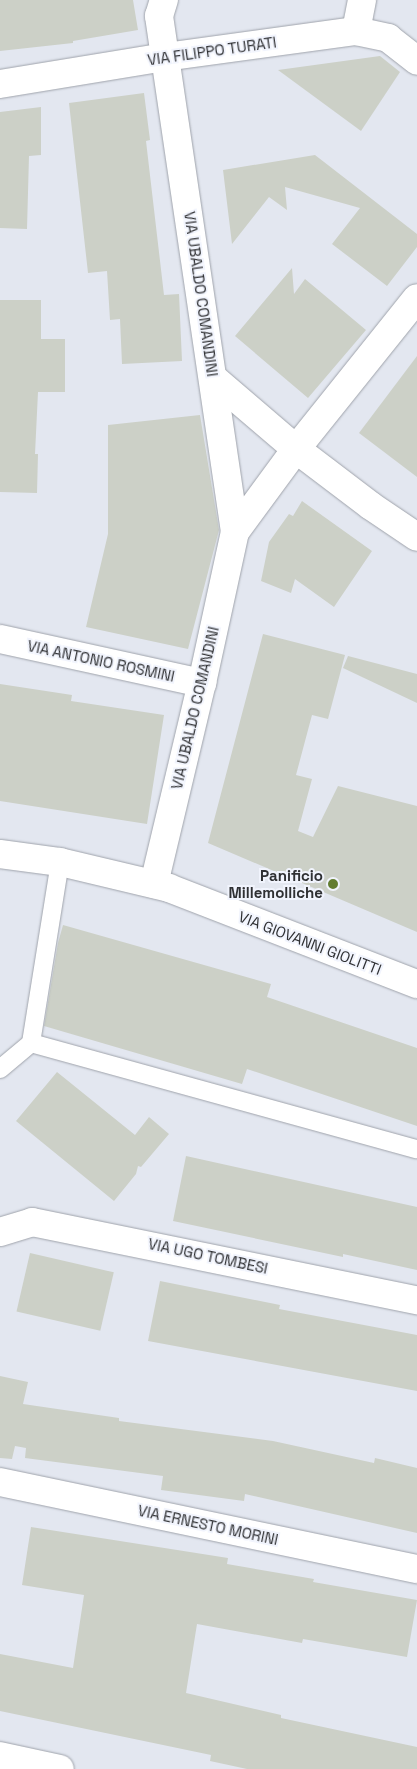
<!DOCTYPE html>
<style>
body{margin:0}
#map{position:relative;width:417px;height:1769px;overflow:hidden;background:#e3e7f0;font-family:"Space Grotesk",sans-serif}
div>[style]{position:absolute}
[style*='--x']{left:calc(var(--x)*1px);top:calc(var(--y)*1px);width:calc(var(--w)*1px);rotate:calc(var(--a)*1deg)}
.building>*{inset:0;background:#ccd0c7;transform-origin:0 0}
.roads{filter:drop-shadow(0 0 1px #9fa3ab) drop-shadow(0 0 1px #9fa3ab)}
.service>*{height:18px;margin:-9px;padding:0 9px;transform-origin:9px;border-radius:9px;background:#fff}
.minor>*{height:28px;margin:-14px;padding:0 14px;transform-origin:14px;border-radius:14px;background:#fff}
.tertiary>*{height:28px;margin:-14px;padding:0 14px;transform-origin:14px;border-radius:14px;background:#fff}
.dots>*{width:14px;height:14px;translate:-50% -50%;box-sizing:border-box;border:2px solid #f1f4fd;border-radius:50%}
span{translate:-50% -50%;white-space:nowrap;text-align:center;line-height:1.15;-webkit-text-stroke:4px #f1f4fd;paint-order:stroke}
.street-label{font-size:15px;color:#2f3033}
.poi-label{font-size:15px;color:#2f3033;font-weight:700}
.right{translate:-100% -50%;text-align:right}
</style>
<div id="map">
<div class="building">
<div style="clip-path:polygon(0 0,133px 0,138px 30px,73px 41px,73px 43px,0 51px)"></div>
<div style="clip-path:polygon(380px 56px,400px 72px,361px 131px,278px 70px)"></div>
<div style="clip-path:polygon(144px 93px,150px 140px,146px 141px,164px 295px,179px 294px,182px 361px,122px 364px,120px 319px,110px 320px,107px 271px,88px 273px,69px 103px)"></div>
<div style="clip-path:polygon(41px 107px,41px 155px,29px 156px,27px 229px,0 228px,0 112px)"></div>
<div style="clip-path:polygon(315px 155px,417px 234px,417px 247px,387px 286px,332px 244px,360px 208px,285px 187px,287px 210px,269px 197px,232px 244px,223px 170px)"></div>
<div style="clip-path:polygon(292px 268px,294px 294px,305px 279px,366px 330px,308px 398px,235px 336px)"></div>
<div style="clip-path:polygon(0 300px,41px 300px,41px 339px,65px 339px,65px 392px,38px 392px,35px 454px,38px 454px,37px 493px,0 492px)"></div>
<div style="clip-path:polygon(417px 356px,417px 477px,359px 433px)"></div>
<div style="clip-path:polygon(200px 415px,219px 530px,188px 649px,86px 627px,108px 534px,108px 425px)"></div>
<div style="clip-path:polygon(302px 501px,372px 551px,334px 607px,295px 579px,291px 593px,261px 581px,269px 542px,289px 514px,293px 516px)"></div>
<div style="clip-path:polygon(263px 634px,345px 655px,328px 719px,312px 715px,296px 775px,312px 779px,298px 831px,313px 837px,338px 786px,417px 806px,417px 932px,208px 843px)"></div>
<div style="clip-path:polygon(348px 656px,417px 674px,417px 703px,343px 668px)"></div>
<div style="clip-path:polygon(0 684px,72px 695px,71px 701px,164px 715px,147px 824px,0 801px)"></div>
<div style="clip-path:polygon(63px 925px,271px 984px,267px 997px,417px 1048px,417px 1126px,247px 1069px,242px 1084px,44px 1026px,58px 943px)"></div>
<div style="clip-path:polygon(57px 1072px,135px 1135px,149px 1117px,169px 1134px,141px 1167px,138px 1166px,136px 1174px,114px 1201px,16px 1121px)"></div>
<div style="clip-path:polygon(186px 1156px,417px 1207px,417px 1270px,343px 1254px,343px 1257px,173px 1221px)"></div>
<div style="left:30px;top:1253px;width:86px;height:60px;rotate:13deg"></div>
<div style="clip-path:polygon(160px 1281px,280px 1305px,279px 1309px,417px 1335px,417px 1391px,148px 1341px)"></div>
<div style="clip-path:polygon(0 1376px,28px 1382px,23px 1404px,119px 1418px,119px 1421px,273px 1441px,374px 1463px,375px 1458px,417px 1468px,417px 1533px,245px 1494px,244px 1501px,161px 1490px,163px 1476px,25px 1458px,26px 1448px,15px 1446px,12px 1459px,0 1458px)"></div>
<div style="clip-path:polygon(31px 1527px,228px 1558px,227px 1564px,314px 1579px,313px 1582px,417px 1600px,407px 1657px,303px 1639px,302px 1643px,197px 1624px,186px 1693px,281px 1715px,281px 1718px,417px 1747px,417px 1769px,247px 1769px,210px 1761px,211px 1755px,0 1711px,0 1654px,73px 1668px,84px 1595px,22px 1585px)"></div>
</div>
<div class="roads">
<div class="service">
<div style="--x:31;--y:1043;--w:400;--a:15.4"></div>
<div style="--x:0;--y:1069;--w:40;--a:-40"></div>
<div style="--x:31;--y:1043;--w:183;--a:-80.9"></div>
</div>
<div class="minor">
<div style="--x:356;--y:31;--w:32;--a:-79"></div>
<div style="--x:0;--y:84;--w:167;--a:-9.3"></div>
<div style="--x:165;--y:57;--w:193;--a:-7.8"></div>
<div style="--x:356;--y:31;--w:33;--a:12"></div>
<div style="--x:388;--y:38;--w:37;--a:38"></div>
<div style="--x:213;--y:378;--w:109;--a:40.5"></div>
<div style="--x:296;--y:449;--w:94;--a:37.2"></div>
<div style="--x:371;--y:506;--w:55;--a:34"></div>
<div style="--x:235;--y:532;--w:103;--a:-53.7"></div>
<div style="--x:296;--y:449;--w:193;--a:-51.3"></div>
<div style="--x:0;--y:639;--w:207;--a:12.3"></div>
<div style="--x:154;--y:884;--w:207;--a:-76.6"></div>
<div style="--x:202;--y:683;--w:155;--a:-77.7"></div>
<div style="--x:235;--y:532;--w:522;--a:-98.38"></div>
<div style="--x:159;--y:16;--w:17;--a:-73"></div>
<div style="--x:0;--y:1232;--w:34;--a:-17"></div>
<div style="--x:32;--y:1222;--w:393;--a:11.5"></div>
<div style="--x:0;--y:1482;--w:426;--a:11.8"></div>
<div style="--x:0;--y:1756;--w:61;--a:12.2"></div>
</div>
<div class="tertiary">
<div style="--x:0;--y:854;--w:61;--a:7.6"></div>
<div style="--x:60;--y:862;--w:112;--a:13.4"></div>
<div style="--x:169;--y:888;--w:266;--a:21.2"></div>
</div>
</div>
<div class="dots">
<div style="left:333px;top:884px;background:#637d31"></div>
</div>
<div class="street-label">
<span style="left:212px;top:51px;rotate:-8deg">VIA FILIPPO TURATI</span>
<span style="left:201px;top:294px;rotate:82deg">VIA UBALDO COMANDINI</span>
<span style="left:101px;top:661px;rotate:12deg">VIA ANTONIO ROSMINI</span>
<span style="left:195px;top:708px;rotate:-77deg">VIA UBALDO COMANDINI</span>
<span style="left:310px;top:943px;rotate:21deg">VIA GIOVANNI GIOLITTI</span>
<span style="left:208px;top:1256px;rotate:12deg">VIA UGO TOMBESI</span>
<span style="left:208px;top:1525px;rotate:12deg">VIA ERNESTO MORINI</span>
</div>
<div class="poi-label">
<span class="right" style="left:323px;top:884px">Panificio<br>Millemolliche</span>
</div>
</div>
